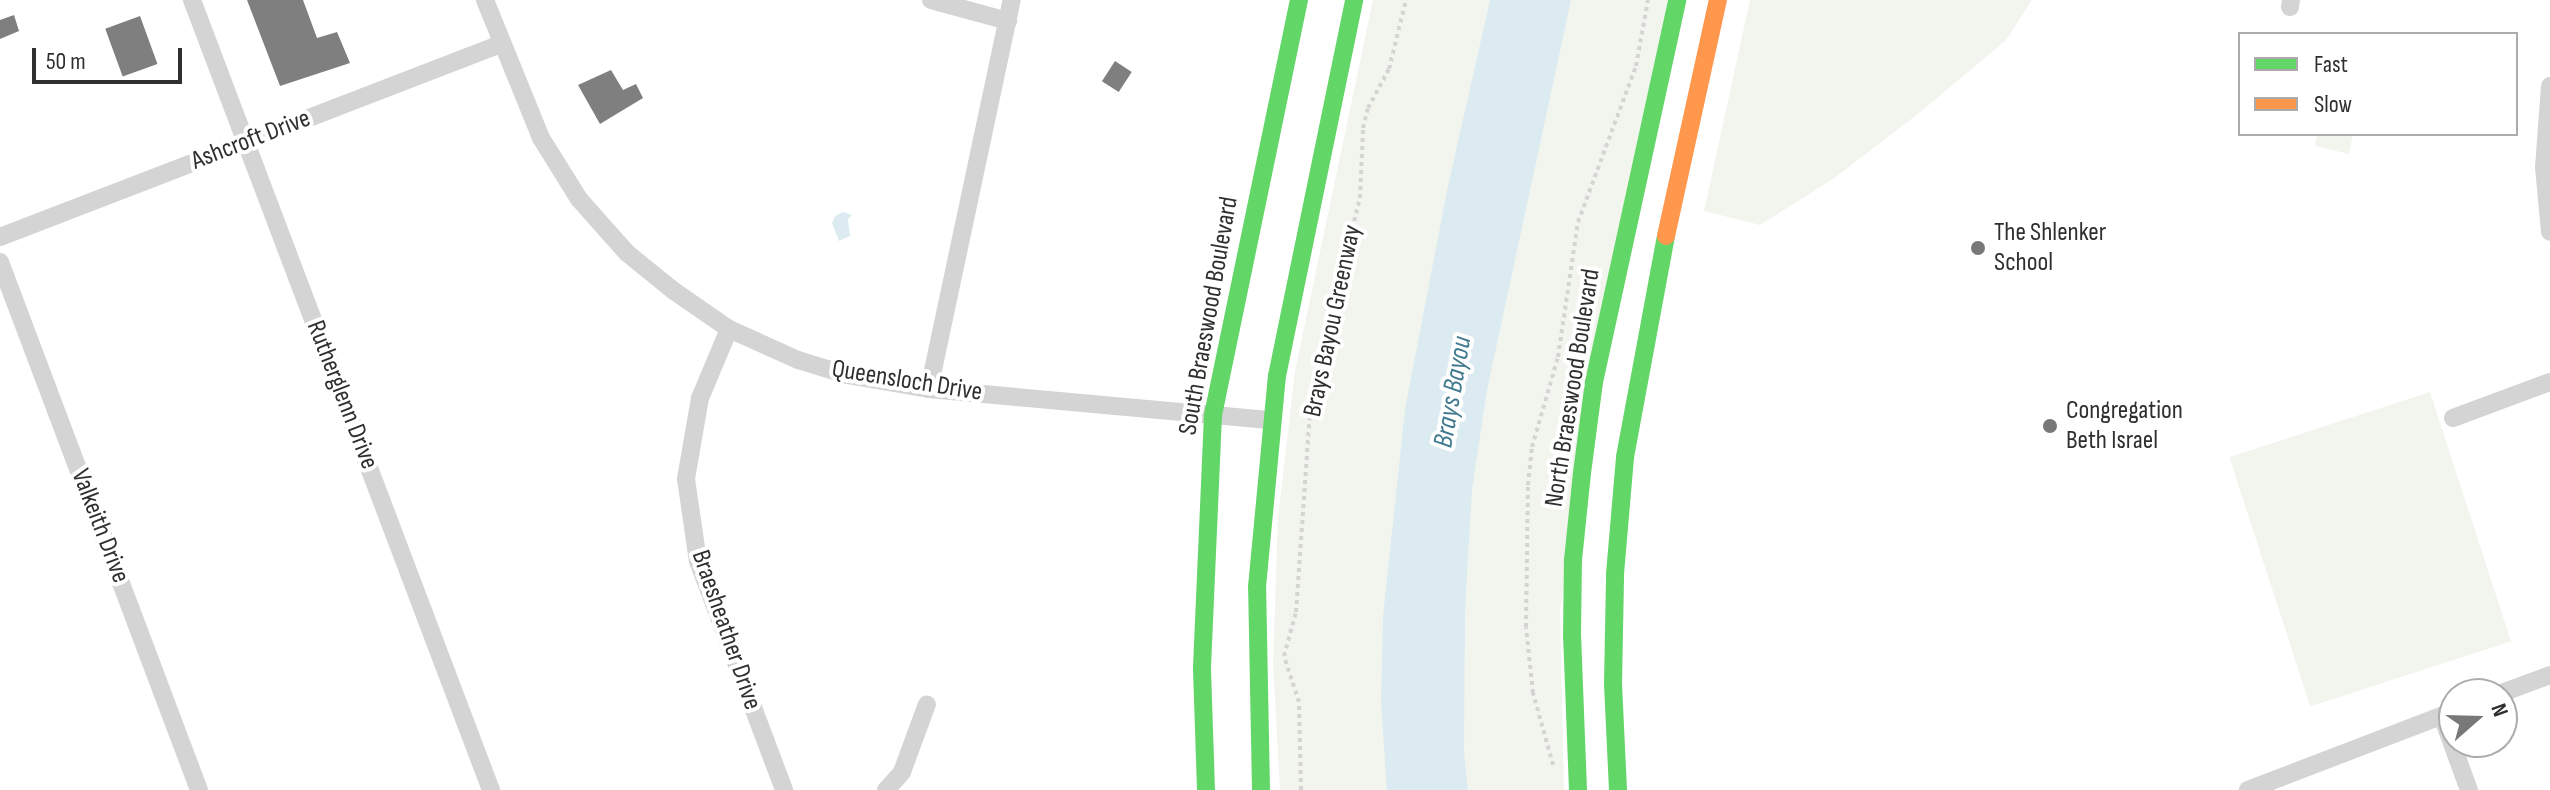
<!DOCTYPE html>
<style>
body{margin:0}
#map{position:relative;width:2550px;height:790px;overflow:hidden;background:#fff;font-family:"Sofia Sans Condensed",sans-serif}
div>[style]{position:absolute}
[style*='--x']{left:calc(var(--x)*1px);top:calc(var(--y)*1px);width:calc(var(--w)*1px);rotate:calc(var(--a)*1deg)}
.green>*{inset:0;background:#f2f5ed;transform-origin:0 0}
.water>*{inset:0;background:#dbebf1}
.building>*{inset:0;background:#7f7f7f;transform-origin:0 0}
.path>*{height:4px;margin-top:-2px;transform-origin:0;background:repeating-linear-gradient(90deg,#d4d4d4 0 4px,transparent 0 8px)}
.street>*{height:18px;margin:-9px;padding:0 9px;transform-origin:9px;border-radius:9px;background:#d4d4d4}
.fast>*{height:18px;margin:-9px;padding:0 9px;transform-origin:9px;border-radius:9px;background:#63d668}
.slow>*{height:18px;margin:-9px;padding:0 9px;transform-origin:9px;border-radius:9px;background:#ff974d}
.dots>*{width:22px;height:22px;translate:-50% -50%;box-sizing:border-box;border:4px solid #fff;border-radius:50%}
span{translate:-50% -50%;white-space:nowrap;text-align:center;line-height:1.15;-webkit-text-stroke:8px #fff;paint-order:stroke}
.street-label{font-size:26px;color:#2f2f2f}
.poi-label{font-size:26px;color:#2f2f2f}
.left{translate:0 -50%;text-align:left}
.water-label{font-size:28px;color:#407a8f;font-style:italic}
.legend{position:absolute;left:2238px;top:32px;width:280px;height:104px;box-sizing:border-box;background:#fff;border:2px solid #acacac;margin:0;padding:10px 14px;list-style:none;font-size:24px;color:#2f2f2f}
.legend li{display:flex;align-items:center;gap:16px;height:40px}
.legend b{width:40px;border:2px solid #acacac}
.north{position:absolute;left:2438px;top:678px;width:80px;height:80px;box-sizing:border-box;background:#fff;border:2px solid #acacac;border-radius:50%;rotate:70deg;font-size:22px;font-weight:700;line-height:32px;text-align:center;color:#2f2f2f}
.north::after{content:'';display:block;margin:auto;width:28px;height:36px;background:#787878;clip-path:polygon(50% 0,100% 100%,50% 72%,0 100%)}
.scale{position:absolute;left:32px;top:48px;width:150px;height:36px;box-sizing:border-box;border:4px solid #2f2f2f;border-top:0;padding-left:10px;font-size:24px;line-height:28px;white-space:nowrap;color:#2f2f2f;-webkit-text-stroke:6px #fff;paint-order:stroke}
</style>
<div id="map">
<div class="green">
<div style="clip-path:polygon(1373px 0,1668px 0,1560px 610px,1564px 790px,1280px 790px,1273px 663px,1278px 518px,1295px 371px)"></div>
<div style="clip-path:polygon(1750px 0,2032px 0,2006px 40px,1923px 110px,1833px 179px,1760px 225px,1704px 211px)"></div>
<div style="clip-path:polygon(2317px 134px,2353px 134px,2349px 154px,2315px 146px)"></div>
<div style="left:2430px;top:392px;width:262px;height:211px;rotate:72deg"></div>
</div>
<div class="water">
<div style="clip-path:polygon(1490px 0,1571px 0,1487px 390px,1472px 489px,1465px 611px,1464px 752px,1468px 790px,1387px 790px,1381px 702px,1383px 617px,1405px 409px,1448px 186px)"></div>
<div style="clip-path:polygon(843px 212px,852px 215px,848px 219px,850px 236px,839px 241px,832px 223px,835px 216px)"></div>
</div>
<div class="building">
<div style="clip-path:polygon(247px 0,303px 0,317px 38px,337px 32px,350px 63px,280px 86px)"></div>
<div style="clip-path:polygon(14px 15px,19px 31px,0 39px,0 20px)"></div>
<div style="left:140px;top:16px;width:51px;height:37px;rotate:70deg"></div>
<div style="left:1115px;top:61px;width:20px;height:24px;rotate:33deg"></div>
<div style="clip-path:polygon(611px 70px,623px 90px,636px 84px,643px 98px,600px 124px,578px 85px)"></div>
</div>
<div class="path">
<div style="--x:1553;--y:765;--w:75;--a:-105.5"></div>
<div style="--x:1533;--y:693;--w:66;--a:-96.1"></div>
<div style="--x:1526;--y:627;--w:142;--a:-89.2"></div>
<div style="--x:1528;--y:485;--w:38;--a:-84"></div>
<div style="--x:1532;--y:447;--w:94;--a:-73.9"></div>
<div style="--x:1558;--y:357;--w:136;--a:-81.6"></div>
<div style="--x:1578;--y:222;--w:166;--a:-69.6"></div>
<div style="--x:1636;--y:66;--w:67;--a:-79.7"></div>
<div style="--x:1301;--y:790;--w:88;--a:-91.3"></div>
<div style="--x:1299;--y:702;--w:48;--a:-108.1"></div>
<div style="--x:1284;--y:656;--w:46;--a:-74.7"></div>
<div style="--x:1296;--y:612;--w:213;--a:-86"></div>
<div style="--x:1311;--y:400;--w:208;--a:-76.4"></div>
<div style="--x:1360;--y:198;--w:70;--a:-87.5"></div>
<div style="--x:1363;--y:128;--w:21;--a:-76"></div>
<div style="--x:1368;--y:108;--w:44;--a:-61.7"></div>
<div style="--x:1389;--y:69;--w:71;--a:-76.2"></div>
</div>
<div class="street">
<div style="--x:192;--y:0;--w:845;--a:69.27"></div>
<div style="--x:485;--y:0;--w:149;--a:67.9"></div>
<div style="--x:541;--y:138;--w:72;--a:58.1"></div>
<div style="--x:579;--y:199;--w:72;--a:48.4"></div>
<div style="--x:627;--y:253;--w:60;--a:39"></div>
<div style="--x:674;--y:291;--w:67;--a:34.6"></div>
<div style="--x:729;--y:329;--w:76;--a:24.2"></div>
<div style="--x:798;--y:360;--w:51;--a:17"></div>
<div style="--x:847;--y:375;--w:83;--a:9.7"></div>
<div style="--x:929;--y:389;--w:344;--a:5.2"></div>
<div style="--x:931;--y:0;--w:80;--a:15.3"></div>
<div style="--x:2290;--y:7;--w:7;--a:-82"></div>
<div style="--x:2550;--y:86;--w:81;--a:94.2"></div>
<div style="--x:2544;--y:167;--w:65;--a:84.7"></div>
<div style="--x:0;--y:237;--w:537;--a:-21.07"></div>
<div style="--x:0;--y:262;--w:564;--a:69.35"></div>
<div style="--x:729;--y:329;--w:75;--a:112.8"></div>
<div style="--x:700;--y:398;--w:82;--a:99.8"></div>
<div style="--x:686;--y:479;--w:83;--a:81.7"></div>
<div style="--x:698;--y:561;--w:245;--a:69.4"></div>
<div style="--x:929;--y:389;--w:398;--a:-78"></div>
<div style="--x:2453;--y:418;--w:103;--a:-20.4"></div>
<div style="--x:2499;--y:694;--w:54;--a:-20.4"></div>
<div style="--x:2442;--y:716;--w:79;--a:70"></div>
<div style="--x:886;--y:790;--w:24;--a:-48"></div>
<div style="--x:902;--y:772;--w:72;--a:-69.8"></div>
<div style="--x:2248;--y:790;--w:221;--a:-21"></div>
</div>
<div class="fast">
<div style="--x:1206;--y:790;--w:123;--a:-91.9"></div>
<div style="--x:1202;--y:667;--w:252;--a:-87.5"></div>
<div style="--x:1213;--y:415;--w:424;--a:-78.3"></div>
<div style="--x:1261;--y:790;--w:203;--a:-91.1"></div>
<div style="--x:1257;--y:587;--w:212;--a:-84.6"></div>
<div style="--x:1277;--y:376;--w:384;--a:-78.4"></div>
<div style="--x:1578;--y:790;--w:153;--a:-92.2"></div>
<div style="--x:1572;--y:637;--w:77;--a:-89.3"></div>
<div style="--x:1573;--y:560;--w:87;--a:-84.1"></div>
<div style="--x:1582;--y:473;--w:92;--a:-82.5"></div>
<div style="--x:1594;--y:382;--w:391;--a:-77.7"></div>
<div style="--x:1618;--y:790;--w:107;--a:-92.7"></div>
<div style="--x:1613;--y:683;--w:109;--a:-88.9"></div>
<div style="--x:1615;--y:574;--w:117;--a:-85.1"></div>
<div style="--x:1625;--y:457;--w:225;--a:-79.5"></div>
</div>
<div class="slow">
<div style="--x:1666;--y:236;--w:242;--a:-77.6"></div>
</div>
<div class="dots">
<div style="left:1978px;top:248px;background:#787878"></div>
<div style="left:2050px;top:426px;background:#787878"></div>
</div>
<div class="street-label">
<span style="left:251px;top:140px;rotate:-21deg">Ashcroft Drive</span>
<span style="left:1209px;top:316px;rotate:-80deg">South Braeswood Boulevard</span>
<span style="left:1333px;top:321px;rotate:-78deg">Brays Bayou Greenway</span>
<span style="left:907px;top:381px;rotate:9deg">Queensloch Drive</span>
<span style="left:1573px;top:388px;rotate:-81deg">North Braeswood Boulevard</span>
<span style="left:342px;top:395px;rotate:69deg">Rutherglenn Drive</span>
<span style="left:100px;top:526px;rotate:69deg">Valkeith Drive</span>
<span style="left:726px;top:630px;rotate:71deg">Braesheather Drive</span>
</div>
<div class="poi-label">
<span class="left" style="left:1994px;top:248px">The Shlenker<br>School</span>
<span class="left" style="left:2066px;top:426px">Congregation<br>Beth Israel</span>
</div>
<div class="water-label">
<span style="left:1453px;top:392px;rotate:-80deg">Brays Bayou</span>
</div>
<ul class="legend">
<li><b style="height:10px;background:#63d668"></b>Fast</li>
<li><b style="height:10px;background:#ff974d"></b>Slow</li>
</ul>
<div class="north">N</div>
<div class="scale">50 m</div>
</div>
